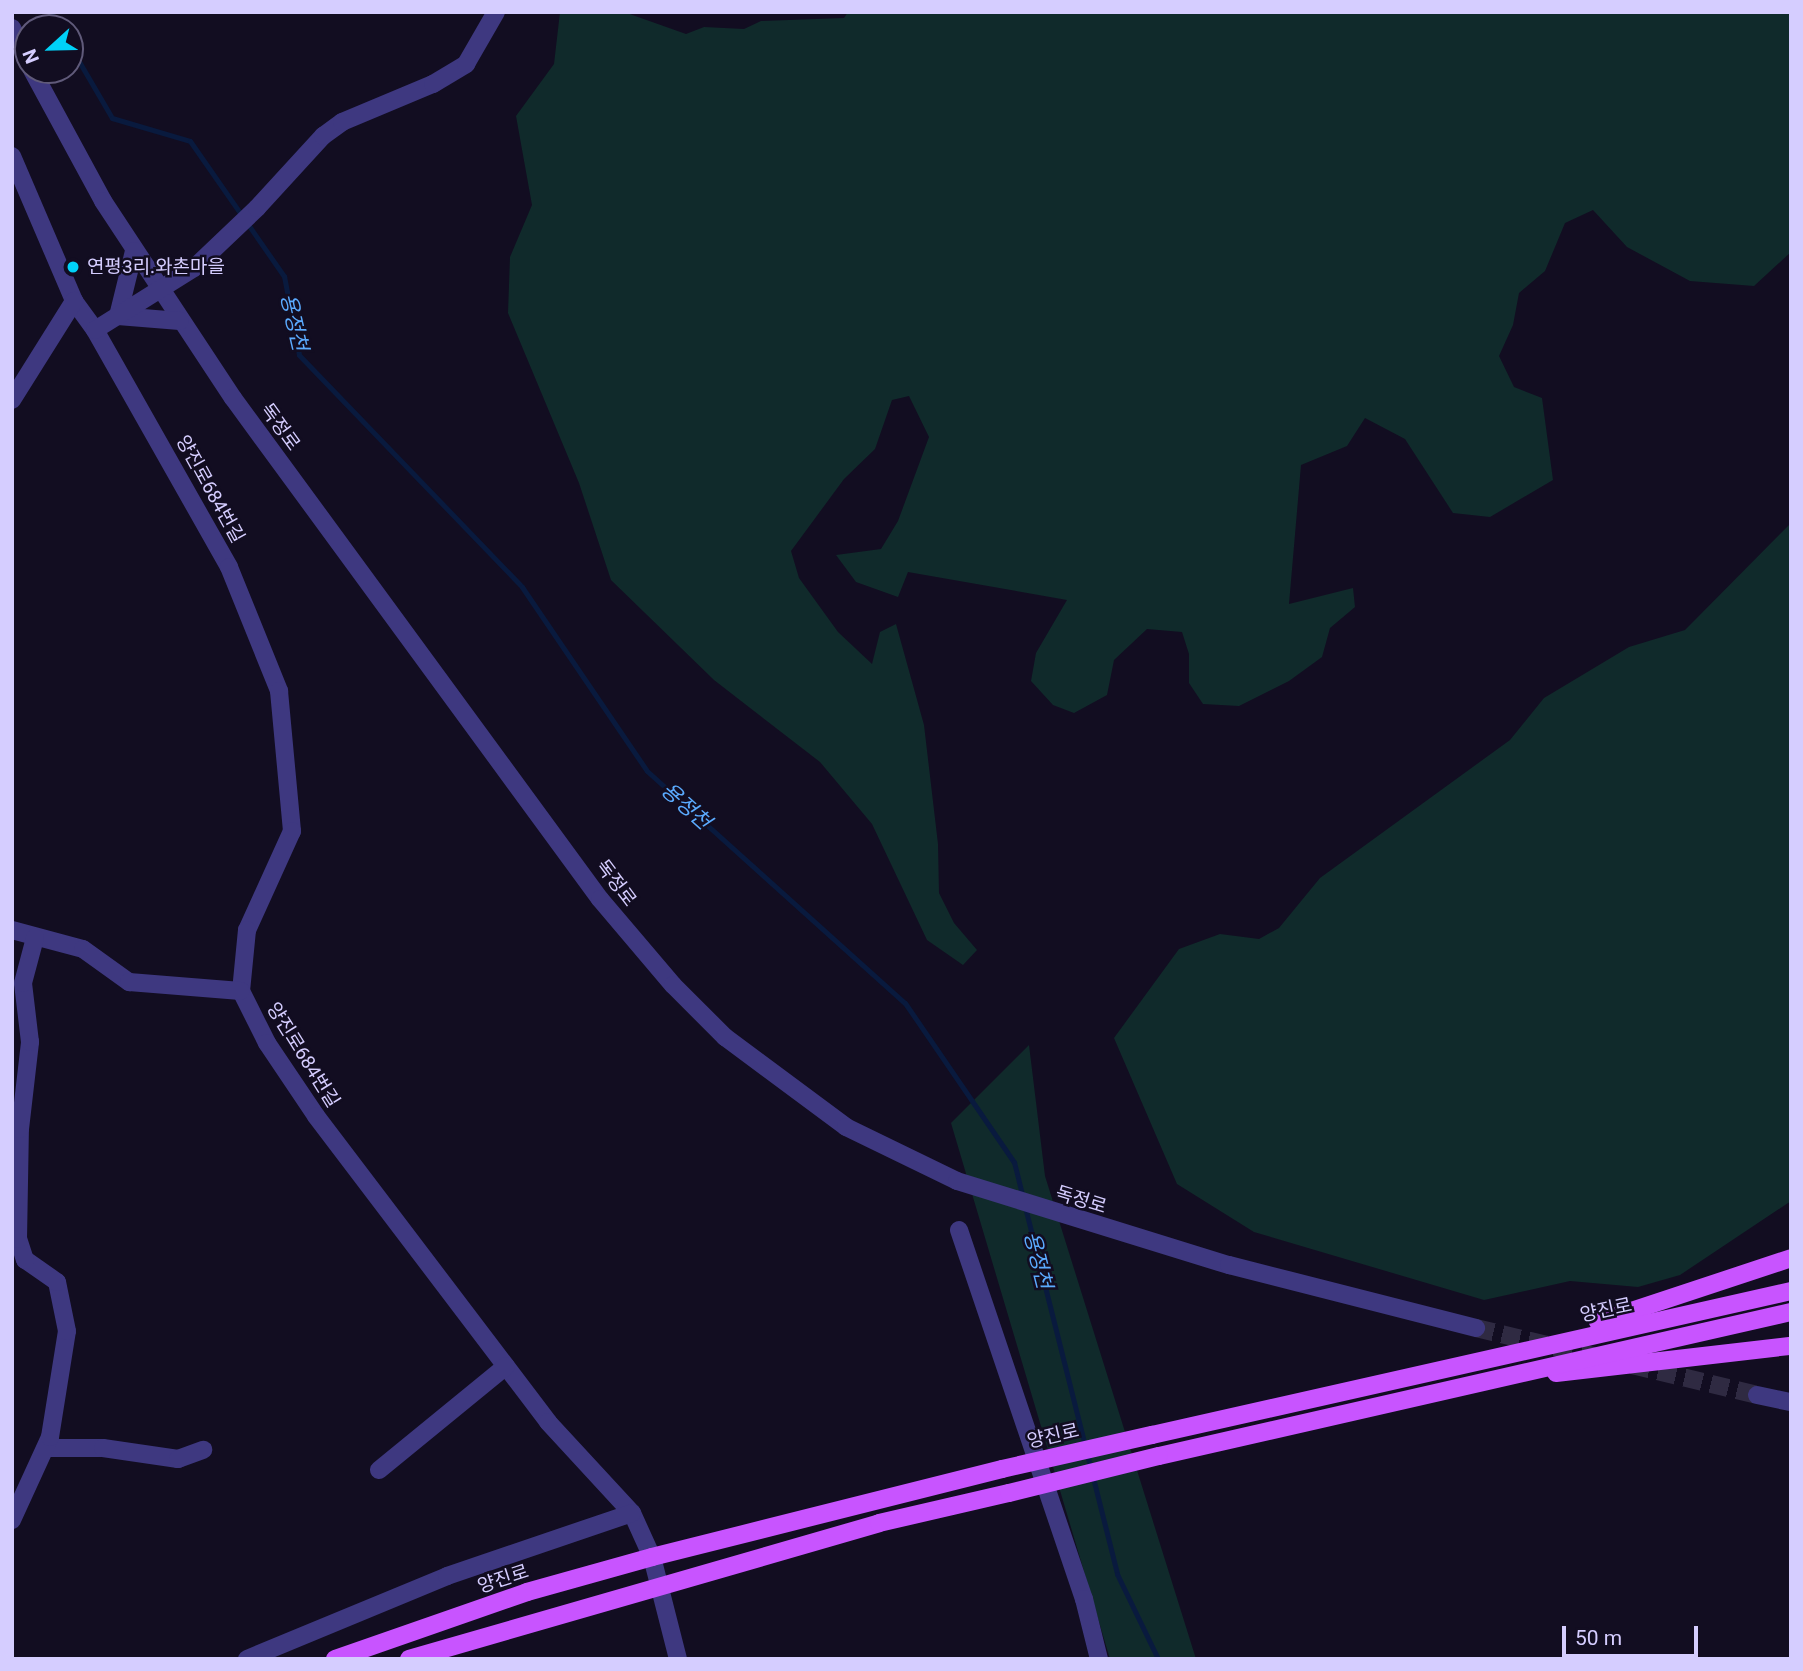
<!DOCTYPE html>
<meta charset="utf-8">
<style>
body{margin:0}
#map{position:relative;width:1803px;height:1671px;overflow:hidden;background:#120d21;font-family:Roboto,"Noto Sans KR",sans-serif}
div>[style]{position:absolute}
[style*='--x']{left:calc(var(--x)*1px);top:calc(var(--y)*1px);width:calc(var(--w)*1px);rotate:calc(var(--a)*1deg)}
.green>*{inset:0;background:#102a2b}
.stream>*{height:5px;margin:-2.5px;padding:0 2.5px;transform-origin:2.5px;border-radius:2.5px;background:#091a3e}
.minor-tunnel>*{height:18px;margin-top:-9px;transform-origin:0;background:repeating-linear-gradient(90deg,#2f2a42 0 18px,transparent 0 27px)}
.minor>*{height:18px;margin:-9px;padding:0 9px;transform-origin:9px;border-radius:9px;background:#3e3880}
.major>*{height:18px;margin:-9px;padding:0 9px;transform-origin:9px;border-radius:9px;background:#c854ff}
.major-bridge>*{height:18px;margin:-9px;padding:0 9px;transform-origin:9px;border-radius:9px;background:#c854ff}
.dots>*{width:19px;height:19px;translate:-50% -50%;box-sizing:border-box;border:4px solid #120d21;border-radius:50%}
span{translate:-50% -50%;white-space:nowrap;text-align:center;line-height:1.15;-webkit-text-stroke:5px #120d21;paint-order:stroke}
.poi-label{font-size:19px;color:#d5cdff}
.left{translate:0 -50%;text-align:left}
.street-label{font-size:19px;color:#d5cdff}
.water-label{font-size:21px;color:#5babff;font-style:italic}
.frame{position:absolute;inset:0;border:14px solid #d5cdff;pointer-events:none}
.north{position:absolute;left:14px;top:14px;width:70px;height:70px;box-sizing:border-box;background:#120d21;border:2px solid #605a7a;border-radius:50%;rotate:248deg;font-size:19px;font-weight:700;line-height:28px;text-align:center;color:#d5cdff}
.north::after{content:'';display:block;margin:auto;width:24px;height:32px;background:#00d2f8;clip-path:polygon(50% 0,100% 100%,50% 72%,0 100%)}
.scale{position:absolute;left:1562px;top:1626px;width:136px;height:32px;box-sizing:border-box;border:4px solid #d5cdff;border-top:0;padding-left:9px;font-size:21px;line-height:24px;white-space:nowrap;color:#d5cdff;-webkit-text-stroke:5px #120d21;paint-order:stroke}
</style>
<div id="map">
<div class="green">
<div style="clip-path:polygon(560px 12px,624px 12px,686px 34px,704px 27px,744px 29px,761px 21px,844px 18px,848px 12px,1791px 12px,1791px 252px,1754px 286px,1690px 281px,1627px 247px,1593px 210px,1565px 223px,1545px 271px,1519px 293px,1513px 325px,1499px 356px,1514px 387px,1542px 398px,1553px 480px,1490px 517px,1453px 513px,1405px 439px,1365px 418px,1347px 446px,1301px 465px,1289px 604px,1353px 588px,1355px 607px,1330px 628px,1322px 657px,1289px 681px,1239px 706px,1203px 704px,1189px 683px,1189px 654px,1182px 632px,1147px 629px,1114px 660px,1107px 695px,1074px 713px,1053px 705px,1031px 681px,1036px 653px,1067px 600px,908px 572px,898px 597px,856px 582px,836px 555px,881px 549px,898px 521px,929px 437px,909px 396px,892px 400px,875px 449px,844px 479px,791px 551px,799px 578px,838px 632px,872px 664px,880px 632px,896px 624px,924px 725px,938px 844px,939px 893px,954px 923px,977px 950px,963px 965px,927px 940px,872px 824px,820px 762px,714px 680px,611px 580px,579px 483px,508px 313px,510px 257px,532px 205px,516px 116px,554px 64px)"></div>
<div style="clip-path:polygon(1791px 523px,1791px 1201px,1680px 1275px,1638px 1287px,1570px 1281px,1484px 1300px,1254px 1232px,1177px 1184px,1114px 1038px,1179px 949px,1220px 934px,1259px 939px,1279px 928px,1320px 878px,1510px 740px,1544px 698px,1629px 647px,1685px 630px)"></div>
<div style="clip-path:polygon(1029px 1045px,1045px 1176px,1196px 1659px,1110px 1659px,951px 1123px)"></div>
</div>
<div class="stream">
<div style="--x:50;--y:12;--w:19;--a:58"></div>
<div style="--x:70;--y:46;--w:83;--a:59.7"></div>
<div style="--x:112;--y:118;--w:81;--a:16.4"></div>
<div style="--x:190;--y:141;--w:165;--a:55.2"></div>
<div style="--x:284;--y:276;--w:80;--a:79.2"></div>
<div style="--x:299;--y:355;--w:322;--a:46.1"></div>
<div style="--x:522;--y:587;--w:222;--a:55.8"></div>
<div style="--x:647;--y:771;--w:347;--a:42"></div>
<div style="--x:905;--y:1003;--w:193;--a:55.6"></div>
<div style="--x:1014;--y:1162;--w:36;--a:76"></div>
<div style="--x:1025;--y:1207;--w:378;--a:75.9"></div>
<div style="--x:1117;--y:1574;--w:94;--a:64.2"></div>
</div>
<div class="minor-tunnel">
<div style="--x:1476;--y:1328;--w:125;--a:13.4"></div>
<div style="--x:1632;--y:1365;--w:129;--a:13.5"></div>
</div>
<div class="minor">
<div style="--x:12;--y:28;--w:37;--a:64"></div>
<div style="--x:32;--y:70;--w:149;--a:61.5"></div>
<div style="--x:103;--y:201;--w:236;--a:56.6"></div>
<div style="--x:233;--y:398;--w:621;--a:53.78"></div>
<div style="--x:600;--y:899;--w:113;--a:49.7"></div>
<div style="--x:673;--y:985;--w:74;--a:45"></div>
<div style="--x:725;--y:1037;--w:151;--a:36.6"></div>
<div style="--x:846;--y:1127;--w:123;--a:25.9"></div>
<div style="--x:957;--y:1181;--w:285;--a:17.2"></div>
<div style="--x:1229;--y:1265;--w:255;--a:14.3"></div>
<div style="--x:12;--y:156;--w:158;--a:66.8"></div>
<div style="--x:74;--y:301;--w:36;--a:54"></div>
<div style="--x:95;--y:330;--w:272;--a:60.5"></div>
<div style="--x:229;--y:567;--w:134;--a:68"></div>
<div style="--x:279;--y:691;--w:141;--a:84.7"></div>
<div style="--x:292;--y:831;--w:109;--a:114.4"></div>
<div style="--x:247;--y:930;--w:61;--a:95.6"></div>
<div style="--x:241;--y:991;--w:58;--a:63.4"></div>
<div style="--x:267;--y:1043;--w:88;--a:56.1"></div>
<div style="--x:316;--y:1116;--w:384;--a:52.8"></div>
<div style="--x:548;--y:1422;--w:124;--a:47.3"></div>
<div style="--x:632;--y:1513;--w:48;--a:65.6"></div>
<div style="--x:652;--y:1557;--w:105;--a:75.7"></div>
<div style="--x:134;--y:251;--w:67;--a:103.8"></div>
<div style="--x:118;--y:316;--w:62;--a:4.6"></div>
<div style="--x:95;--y:330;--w:117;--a:-32.1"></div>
<div style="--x:194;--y:268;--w:87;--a:-43.6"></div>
<div style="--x:257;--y:208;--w:98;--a:-47.5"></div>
<div style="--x:323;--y:136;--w:24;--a:-36"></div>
<div style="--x:342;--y:122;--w:99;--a:-22.7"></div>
<div style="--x:433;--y:84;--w:39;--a:-31"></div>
<div style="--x:466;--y:64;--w:60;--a:-60"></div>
<div style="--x:12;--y:400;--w:117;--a:-57.9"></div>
<div style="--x:12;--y:930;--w:73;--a:15"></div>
<div style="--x:83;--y:949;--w:57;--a:35.7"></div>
<div style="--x:129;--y:982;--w:112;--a:4.6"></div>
<div style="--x:959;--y:1230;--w:390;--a:71.3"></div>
<div style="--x:1084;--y:1599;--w:62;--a:76"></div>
<div style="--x:1757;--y:1395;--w:35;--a:12"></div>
<div style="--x:47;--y:1448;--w:56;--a:0"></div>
<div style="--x:103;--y:1448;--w:76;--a:8.3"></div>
<div style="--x:178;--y:1459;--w:27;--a:-20"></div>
<div style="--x:379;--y:1470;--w:164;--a:-39.3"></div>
<div style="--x:12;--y:1520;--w:91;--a:-65.4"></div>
<div style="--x:50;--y:1437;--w:107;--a:-80.9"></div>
<div style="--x:67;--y:1331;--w:50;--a:-101.5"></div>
<div style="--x:57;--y:1282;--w:39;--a:-145"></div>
<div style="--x:25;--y:1260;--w:22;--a:-108"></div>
<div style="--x:18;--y:1239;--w:110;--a:-89"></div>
<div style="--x:20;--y:1129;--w:88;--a:-83.4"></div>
<div style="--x:30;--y:1042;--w:59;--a:-96.8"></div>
<div style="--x:23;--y:983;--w:47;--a:-75.1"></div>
<div style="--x:247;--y:1659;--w:217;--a:-22.5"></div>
<div style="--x:447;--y:1576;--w:195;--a:-18.8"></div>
</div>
<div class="major">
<div style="--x:1598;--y:1322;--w:203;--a:-18.3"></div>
<div style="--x:1556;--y:1373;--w:237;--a:-6.6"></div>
<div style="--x:1152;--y:1435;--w:655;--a:-12.7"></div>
<div style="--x:1159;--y:1456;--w:648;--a:-12.84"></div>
<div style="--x:335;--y:1659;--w:203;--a:-19.2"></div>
<div style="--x:527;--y:1592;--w:130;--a:-15.6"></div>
<div style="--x:652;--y:1557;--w:361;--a:-14.1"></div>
<div style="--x:409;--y:1659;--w:489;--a:-16.1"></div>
<div style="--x:879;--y:1523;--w:133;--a:-13"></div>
</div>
<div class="major-bridge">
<div style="--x:1002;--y:1469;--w:154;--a:-12.8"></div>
<div style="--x:1009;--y:1493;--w:154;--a:-13.9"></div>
</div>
<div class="dots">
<div style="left:73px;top:267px;background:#00d2f8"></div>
</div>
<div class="poi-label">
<span class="left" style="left:87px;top:267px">연평3리.와촌마을</span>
</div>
<div class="street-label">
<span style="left:280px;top:427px;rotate:54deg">독정로</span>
<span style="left:210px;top:489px;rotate:61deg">양진로684번길</span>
<span style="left:616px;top:883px;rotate:53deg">독정로</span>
<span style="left:303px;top:1055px;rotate:58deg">양진로684번길</span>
<span style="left:1081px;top:1200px;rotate:17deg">독정로</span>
<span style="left:1606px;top:1310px;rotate:-12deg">양진로</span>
<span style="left:1053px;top:1436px;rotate:-13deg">양진로</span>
<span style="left:503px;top:1579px;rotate:-18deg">양진로</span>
</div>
<div class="water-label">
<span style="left:294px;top:322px;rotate:77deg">용정천</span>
<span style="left:686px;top:806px;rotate:42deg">용정천</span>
<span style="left:1038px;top:1260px;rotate:76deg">용정천</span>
</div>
<div class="frame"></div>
<div class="north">N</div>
<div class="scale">50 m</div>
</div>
